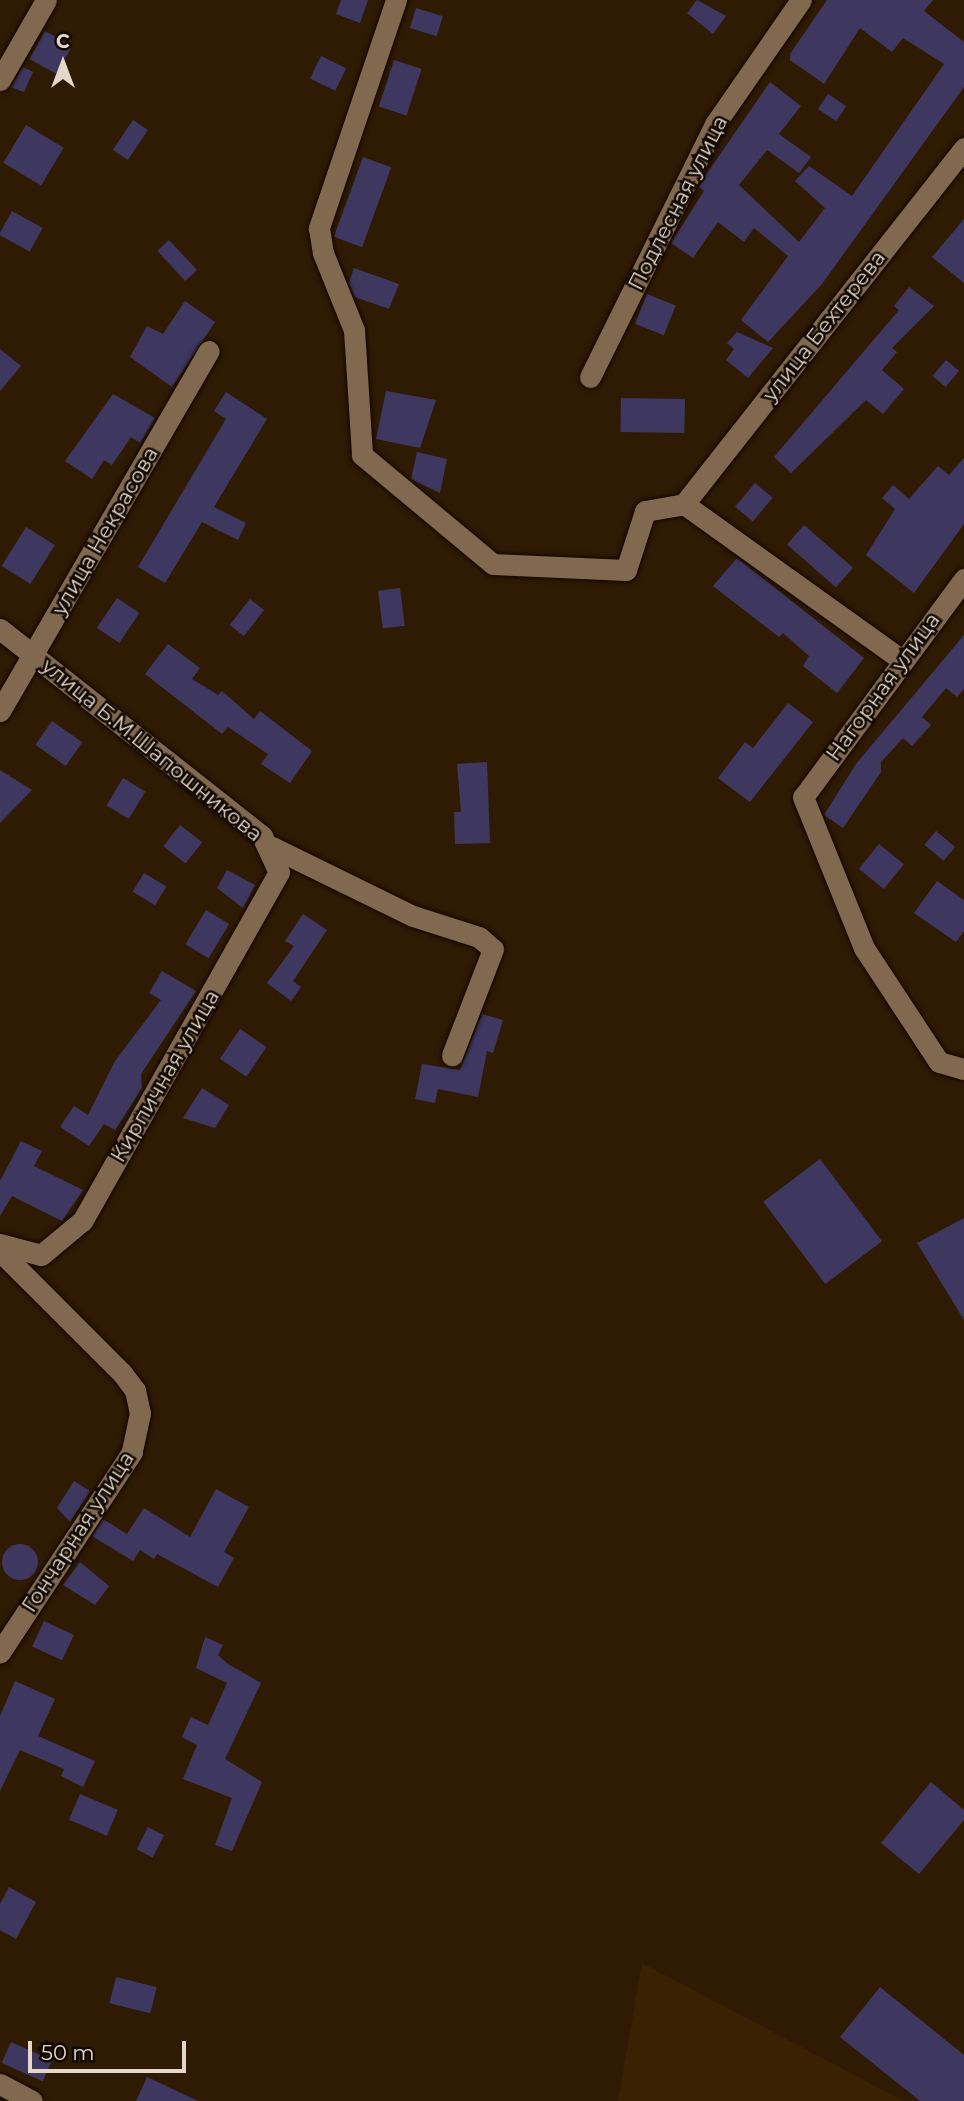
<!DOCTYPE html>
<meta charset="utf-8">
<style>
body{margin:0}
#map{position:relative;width:964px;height:2101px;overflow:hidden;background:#2f1b04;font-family:Montserrat,sans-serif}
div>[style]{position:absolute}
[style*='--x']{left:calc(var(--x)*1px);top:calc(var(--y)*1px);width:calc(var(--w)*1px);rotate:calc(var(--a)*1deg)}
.built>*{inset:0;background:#3a2102}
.building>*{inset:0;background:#3e3861;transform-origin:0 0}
.round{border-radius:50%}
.roads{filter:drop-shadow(0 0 2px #160500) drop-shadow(0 0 2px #160500)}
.minor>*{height:21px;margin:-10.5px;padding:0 10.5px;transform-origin:10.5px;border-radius:10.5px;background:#80694f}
span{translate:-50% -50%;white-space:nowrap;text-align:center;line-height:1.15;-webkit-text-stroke:5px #110802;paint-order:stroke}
.street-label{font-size:21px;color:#e5d8ca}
.north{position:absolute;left:28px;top:28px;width:70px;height:70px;-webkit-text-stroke:5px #110802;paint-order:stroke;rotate:0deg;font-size:19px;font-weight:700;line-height:28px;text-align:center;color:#e5d8ca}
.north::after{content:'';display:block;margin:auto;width:24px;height:32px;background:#e5d8ca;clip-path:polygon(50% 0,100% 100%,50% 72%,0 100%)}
.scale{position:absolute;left:28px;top:2041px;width:158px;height:32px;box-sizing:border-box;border:4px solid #e5d8ca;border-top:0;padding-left:9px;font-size:21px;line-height:24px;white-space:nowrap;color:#e5d8ca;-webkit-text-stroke:5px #110802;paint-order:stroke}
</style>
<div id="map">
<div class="built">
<div style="clip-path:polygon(642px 1963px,813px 2053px,903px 2101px,618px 2101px)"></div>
</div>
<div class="building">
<div style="clip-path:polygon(341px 0,368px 0,360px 23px,336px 14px)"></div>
<div style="clip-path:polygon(697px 0,726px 16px,713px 34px,687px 13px)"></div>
<div style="clip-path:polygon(827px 0,933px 0,924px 11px,964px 42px,964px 87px,822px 284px,768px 342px,741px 320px,788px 256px,754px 228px,744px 242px,718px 222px,693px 258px,671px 243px,704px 191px,699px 187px,703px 179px,770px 82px,801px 106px,779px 134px,811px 157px,799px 173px,767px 150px,739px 185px,799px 242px,825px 208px,795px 181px,809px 166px,852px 196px,944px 64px,903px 38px,892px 52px,860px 28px,824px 84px,790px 60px,790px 54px)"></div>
<div style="left:416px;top:8px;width:28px;height:21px;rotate:17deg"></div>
<div style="left:45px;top:31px;width:31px;height:32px;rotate:29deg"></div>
<div style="left:321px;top:56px;width:28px;height:25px;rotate:26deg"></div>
<div style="left:394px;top:60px;width:29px;height:49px;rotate:18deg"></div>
<div style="clip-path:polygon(23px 67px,33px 72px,24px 92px,11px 87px)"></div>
<div style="left:828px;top:94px;width:22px;height:18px;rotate:34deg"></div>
<div style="left:133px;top:120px;width:18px;height:36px;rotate:34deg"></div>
<div style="left:26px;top:125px;width:44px;height:44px;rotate:31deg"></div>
<div style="left:363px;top:157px;width:30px;height:85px;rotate:20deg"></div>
<div style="left:12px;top:211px;width:35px;height:27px;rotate:29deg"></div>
<div style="clip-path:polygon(964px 219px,964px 283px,932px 257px)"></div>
<div style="left:169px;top:240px;width:41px;height:16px;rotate:47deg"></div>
<div style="clip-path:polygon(354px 268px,399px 284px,389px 309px,355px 297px,349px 283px)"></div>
<div style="clip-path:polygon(909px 287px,934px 306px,892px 348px,897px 352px,882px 370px,904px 389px,883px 414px,866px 400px,791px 473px,774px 457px,899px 310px,894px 306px)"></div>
<div style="left:647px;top:294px;width:31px;height:32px;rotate:22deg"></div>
<div style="clip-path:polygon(185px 301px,215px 322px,172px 387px,130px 357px,147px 326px,163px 334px)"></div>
<div style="clip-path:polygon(737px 332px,773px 348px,748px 378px,726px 360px,734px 349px,727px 343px)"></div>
<div style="clip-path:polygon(0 349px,21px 366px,0 391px)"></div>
<div style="left:946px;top:360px;width:17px;height:21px;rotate:40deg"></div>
<div style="clip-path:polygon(386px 391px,436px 400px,420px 448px,376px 439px)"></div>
<div style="clip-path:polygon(226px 392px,267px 419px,214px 507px,246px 523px,238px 540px,202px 522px,165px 583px,138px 567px,226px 419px,214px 411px)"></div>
<div style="clip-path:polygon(113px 394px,155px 418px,140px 443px,131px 437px,112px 465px,104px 460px,92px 479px,65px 461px)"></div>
<div style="left:621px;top:398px;width:64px;height:34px;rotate:1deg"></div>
<div style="clip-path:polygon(417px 452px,447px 459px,440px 493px,411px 479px)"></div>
<div style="clip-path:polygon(964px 458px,964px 524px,914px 593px,866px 555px,895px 509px,882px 498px,893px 485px,909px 499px,938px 466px,949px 475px)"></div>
<div style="left:755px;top:483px;width:23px;height:31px;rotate:40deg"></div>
<div style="left:804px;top:525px;width:65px;height:26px;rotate:41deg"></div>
<div style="left:26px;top:527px;width:34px;height:46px;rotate:32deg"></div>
<div style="clip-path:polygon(737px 558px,864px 658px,837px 693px,803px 666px,809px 656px,783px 633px,779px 637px,713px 586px)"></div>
<div style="left:400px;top:588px;width:38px;height:22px;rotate:83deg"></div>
<div style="left:117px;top:598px;width:27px;height:36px;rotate:34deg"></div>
<div style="left:250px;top:599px;width:18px;height:33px;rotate:38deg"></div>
<div style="clip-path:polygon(964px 635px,964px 689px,957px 697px,946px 688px,922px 717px,931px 725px,912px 746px,903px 738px,881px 762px,881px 772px,843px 828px,824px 815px,856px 764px)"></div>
<div style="clip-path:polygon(168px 644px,200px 668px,192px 679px,218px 695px,222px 691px,254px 719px,260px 711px,312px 751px,290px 783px,261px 764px,268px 754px,228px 727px,222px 734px,145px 674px)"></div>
<div style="clip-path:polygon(788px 703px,813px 722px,750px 802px,718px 778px,745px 742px,753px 748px)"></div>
<div style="left:52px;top:721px;width:37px;height:29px;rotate:35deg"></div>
<div style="clip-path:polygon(487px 762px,490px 843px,455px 844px,454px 812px,461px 812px,457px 764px)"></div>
<div style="clip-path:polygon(0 770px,32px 790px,0 823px)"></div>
<div style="left:123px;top:778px;width:26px;height:32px;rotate:31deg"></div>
<div style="left:180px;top:825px;width:28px;height:27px;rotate:38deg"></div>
<div style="left:936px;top:831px;width:25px;height:18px;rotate:40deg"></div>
<div style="left:879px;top:844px;width:32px;height:32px;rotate:39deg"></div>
<div style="clip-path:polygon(227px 870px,255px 885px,243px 908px,217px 888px)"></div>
<div style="left:144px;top:873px;width:26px;height:22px;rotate:31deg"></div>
<div style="clip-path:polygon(937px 881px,964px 900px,964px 931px,956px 942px,914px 913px)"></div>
<div style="left:206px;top:910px;width:27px;height:40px;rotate:31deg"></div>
<div style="clip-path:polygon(303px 914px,327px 930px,293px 981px,301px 987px,291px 1001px,267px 983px,294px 946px,285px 941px)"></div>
<div style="clip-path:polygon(162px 971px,196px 991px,141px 1074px,142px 1088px,115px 1130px,104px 1124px,89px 1146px,60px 1127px,74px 1106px,88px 1115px,115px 1061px,161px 1000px,149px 993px)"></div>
<div style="clip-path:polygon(482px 1014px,503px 1020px,493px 1053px,487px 1051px,478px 1097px,438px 1089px,435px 1103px,415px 1099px,422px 1064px,460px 1070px)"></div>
<div style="left:240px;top:1029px;width:32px;height:36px;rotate:34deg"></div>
<div style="clip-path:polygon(202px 1088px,229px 1105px,215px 1128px,183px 1118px)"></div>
<div style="clip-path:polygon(21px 1141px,42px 1151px,34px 1166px,83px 1190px,62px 1221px,12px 1196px,0 1216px,0 1181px)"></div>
<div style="left:820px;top:1159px;width:103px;height:71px;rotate:53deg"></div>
<div style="clip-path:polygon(964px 1218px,964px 1320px,917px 1243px)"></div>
<div style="clip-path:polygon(74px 1481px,90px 1491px,70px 1522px,57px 1508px)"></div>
<div style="clip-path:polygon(216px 1489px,249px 1507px,224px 1552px,234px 1558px,218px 1587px,157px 1554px,154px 1559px,140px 1550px,133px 1561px,92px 1536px,103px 1519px,127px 1534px,144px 1508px,190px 1537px)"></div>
<div class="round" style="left:2px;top:1544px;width:36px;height:36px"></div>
<div style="clip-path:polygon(80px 1562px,109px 1586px,95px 1605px,63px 1585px)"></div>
<div style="left:44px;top:1621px;width:33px;height:28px;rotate:25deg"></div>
<div style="clip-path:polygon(205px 1637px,223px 1645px,218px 1655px,228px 1664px,261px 1683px,225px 1759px,262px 1782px,232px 1851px,215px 1845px,232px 1798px,183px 1779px,197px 1745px,182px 1737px,191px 1717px,208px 1725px,227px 1683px,196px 1668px)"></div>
<div style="clip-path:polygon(15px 1681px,55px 1699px,38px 1736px,95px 1761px,83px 1787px,61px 1776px,64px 1769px,20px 1750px,0 1791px,0 1716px)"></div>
<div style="clip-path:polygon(931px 1782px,964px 1810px,964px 1820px,919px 1874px,881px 1843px)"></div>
<div style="left:80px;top:1794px;width:41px;height:28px;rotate:23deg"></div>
<div style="left:148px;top:1827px;width:18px;height:25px;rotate:27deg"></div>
<div style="clip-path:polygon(9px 1887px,36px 1902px,16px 1939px,0 1930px,0 1904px)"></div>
<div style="left:116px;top:1977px;width:42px;height:27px;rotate:14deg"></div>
<div style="clip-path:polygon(880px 1987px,964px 2055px,964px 2101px,920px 2101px,840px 2037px)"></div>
<div style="left:11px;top:2042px;width:45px;height:23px;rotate:24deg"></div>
<div style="clip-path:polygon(147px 2077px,198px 2101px,136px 2101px)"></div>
</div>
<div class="roads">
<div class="minor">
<div style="--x:396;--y:0;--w:241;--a:108.7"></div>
<div style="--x:319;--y:228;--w:25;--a:81"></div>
<div style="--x:323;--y:253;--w:83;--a:68.1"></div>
<div style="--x:354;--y:330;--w:125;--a:86.3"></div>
<div style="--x:362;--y:455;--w:170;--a:39.8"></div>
<div style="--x:493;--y:564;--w:133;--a:2.6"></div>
<div style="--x:626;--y:570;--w:62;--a:-72.1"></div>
<div style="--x:645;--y:511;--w:40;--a:-10"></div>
<div style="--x:0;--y:80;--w:92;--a:-60.1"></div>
<div style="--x:590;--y:377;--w:282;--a:-63.7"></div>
<div style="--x:715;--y:124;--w:151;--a:-55.3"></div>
<div style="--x:684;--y:504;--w:453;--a:-51.8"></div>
<div style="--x:684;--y:504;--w:268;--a:35.6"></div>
<div style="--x:964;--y:579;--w:271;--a:126.4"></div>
<div style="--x:803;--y:797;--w:163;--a:68"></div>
<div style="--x:864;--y:948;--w:136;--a:56.7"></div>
<div style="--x:939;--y:1062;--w:26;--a:16"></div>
<div style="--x:0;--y:629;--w:334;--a:38.3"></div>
<div style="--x:262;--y:836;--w:40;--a:65"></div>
<div style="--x:279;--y:872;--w:401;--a:119.4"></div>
<div style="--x:82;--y:1221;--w:53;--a:140.3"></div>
<div style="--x:41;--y:1255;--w:42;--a:-165"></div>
<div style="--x:0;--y:711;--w:416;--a:-59.9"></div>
<div style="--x:272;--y:847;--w:157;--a:26.1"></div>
<div style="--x:413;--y:916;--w:69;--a:17.7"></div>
<div style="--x:479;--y:937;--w:18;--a:41"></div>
<div style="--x:493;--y:949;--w:114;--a:111.1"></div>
<div style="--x:0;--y:1251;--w:173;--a:45"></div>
<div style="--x:122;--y:1373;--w:21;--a:53"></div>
<div style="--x:135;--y:1390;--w:24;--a:78"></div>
<div style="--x:140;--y:1413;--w:40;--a:102"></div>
<div style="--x:132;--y:1452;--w:240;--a:123.4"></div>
<div style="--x:0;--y:2084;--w:36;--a:28"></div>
</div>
</div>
<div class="street-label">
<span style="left:678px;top:203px;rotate:-63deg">Подлесная улица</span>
<span style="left:824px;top:326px;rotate:-52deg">улица Бехтерева</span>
<span style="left:105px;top:531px;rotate:-60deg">улица Некрасова</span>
<span style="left:883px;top:687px;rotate:-54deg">Нагорная улица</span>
<span style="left:152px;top:750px;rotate:39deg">улица Б.М.Шапошникова</span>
<span style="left:165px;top:1076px;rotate:-60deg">Кирпичная улица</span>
<span style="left:78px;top:1532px;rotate:-57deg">Гончарная улица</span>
</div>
<div class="north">С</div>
<div class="scale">50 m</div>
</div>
